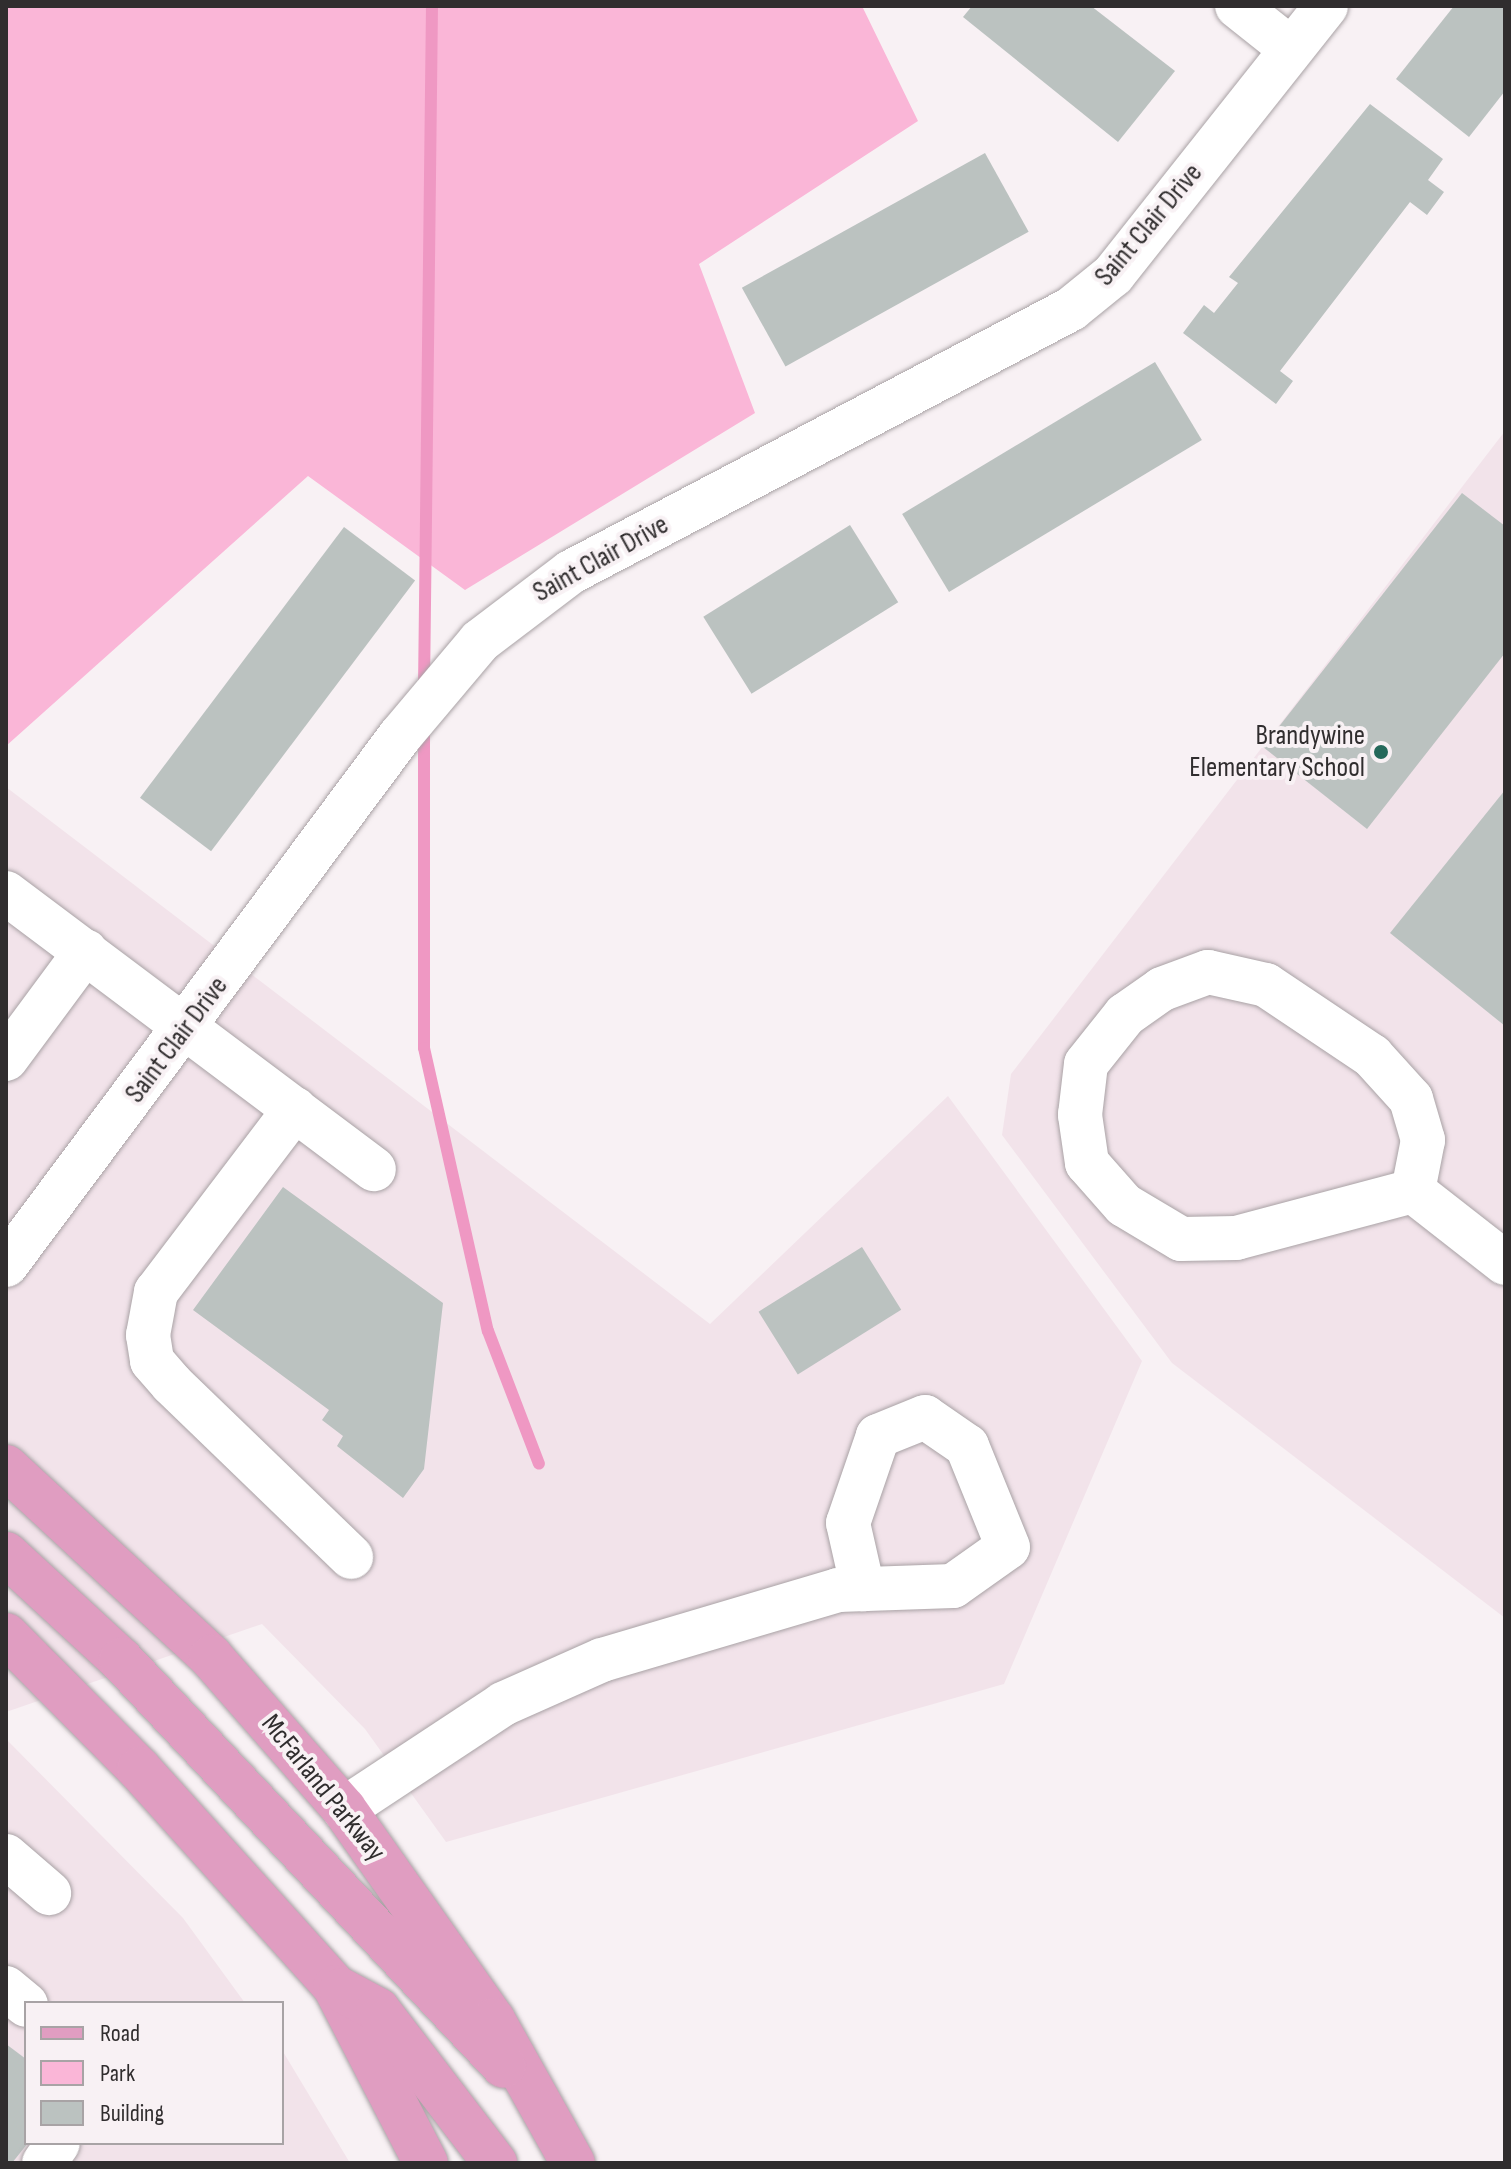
<!DOCTYPE html>
<style>
body{margin:0}
#map{position:relative;width:1511px;height:2169px;overflow:hidden;background:#f8f1f4;font-family:"Sofia Sans Condensed",sans-serif}
div>[style]{position:absolute}
[style*='--x']{left:calc(var(--x)*1px);top:calc(var(--y)*1px);width:calc(var(--w)*1px);rotate:calc(var(--a)*1deg)}
.built>*{inset:0;background:#f2e3ea}
.green>*{inset:0;background:#fab6d7}
.stream>*{height:12px;margin:-6px;padding:0 6px;transform-origin:6px;border-radius:6px;background:#ef98c3}
.building>*{inset:0;background:#bbc2c0;transform-origin:0 0}
.roads{filter:drop-shadow(0 0 2px #a9a2a5) drop-shadow(0 0 2px #a9a2a5)}
.minor>*{height:44px;margin:-22px;padding:0 22px;transform-origin:22px;border-radius:22px;background:#fff}
.major>*{height:44px;margin:-22px;padding:0 22px;transform-origin:22px;border-radius:22px;background:#e09dc1}
.dots>*{width:22px;height:22px;translate:-50% -50%;box-sizing:border-box;border:4px solid #f8f1f4;border-radius:50%}
span{translate:-50% -50%;white-space:nowrap;text-align:center;line-height:1.15;-webkit-text-stroke:8px #f8f1f4;paint-order:stroke}
.street-label{font-size:28px;color:#302d2e}
.poi-label{font-size:28px;color:#302d2e}
.right{translate:-100% -50%;text-align:right}
.frame{position:absolute;inset:0;border:8px solid #302d2e;pointer-events:none}
.legend{position:absolute;left:24px;top:2001px;width:260px;height:144px;box-sizing:border-box;background:#f8f1f4;border:2px solid #a8a3a5;margin:0;padding:10px 14px;list-style:none;font-size:24px;color:#302d2e}
.legend li{display:flex;align-items:center;gap:16px;height:40px}
.legend b{width:40px;border:2px solid #a8a3a5}
</style>
<div id="map">
<div class="built">
<div style="clip-path:polygon(1505px 431px,1505px 1618px,1172px 1363px,1002px 1135px,1011px 1074px)"></div>
<div style="clip-path:polygon(6px 787px,710px 1324px,948px 1096px,1142px 1361px,1004px 1684px,446px 1842px,365px 1729px,262px 1624px,6px 1712px)"></div>
<div style="clip-path:polygon(6px 1739px,183px 1918px,245px 2003px,26px 2003px,26px 2143px,282px 2143px,282px 2050px,350px 2163px,6px 2163px)"></div>
</div>
<div class="green">
<div style="clip-path:polygon(6px 6px,862px 6px,918px 121px,699px 264px,755px 413px,465px 590px,308px 476px,6px 746px)"></div>
</div>
<div class="stream">
<div style="--x:424;--y:689;--w:683;--a:-89.33"></div>
<div style="--x:424;--y:728;--w:320;--a:90"></div>
<div style="--x:424;--y:1048;--w:290;--a:77.3"></div>
<div style="--x:488;--y:1331;--w:142;--a:69"></div>
</div>
<div class="building">
<div style="clip-path:polygon(972px 6px,1091px 6px,1175px 71px,1118px 142px,963px 17px)"></div>
<div style="clip-path:polygon(1454px 6px,1505px 6px,1505px 91px,1469px 137px,1396px 79px)"></div>
<div style="clip-path:polygon(1370px 104px,1443px 159px,1428px 180px,1444px 192px,1427px 215px,1410px 202px,1280px 371px,1293px 381px,1276px 404px,1183px 333px,1204px 305px,1214px 313px,1238px 283px,1229px 277px)"></div>
<div style="left:985px;top:153px;width:90px;height:278px;rotate:61deg"></div>
<div style="left:1155px;top:362px;width:91px;height:295px;rotate:59deg"></div>
<div style="clip-path:polygon(1462px 493px,1505px 526px,1505px 653px,1367px 829px,1263px 747px)"></div>
<div style="left:850px;top:525px;width:91px;height:173px;rotate:58deg"></div>
<div style="left:344px;top:527px;width:89px;height:339px;rotate:37deg"></div>
<div style="clip-path:polygon(1505px 790px,1505px 1026px,1390px 933px)"></div>
<div style="clip-path:polygon(283px 1187px,443px 1303px,424px 1469px,403px 1498px,337px 1446px,343px 1436px,322px 1420px,329px 1410px,193px 1310px)"></div>
<div style="left:862px;top:1247px;width:74px;height:122px;rotate:58deg"></div>
<div style="clip-path:polygon(6px 2044px,26px 2059px,28px 2143px,12px 2163px,6px 2163px)"></div>
</div>
<div class="roads">
<div class="minor">
<div style="--x:1237;--y:6;--w:69;--a:38.5"></div>
<div style="--x:6;--y:893;--w:460;--a:36.9"></div>
<div style="--x:1208;--y:972;--w:59;--a:12.6"></div>
<div style="--x:1266;--y:985;--w:128;--a:33.8"></div>
<div style="--x:1372;--y:1056;--w:58;--a:47.8"></div>
<div style="--x:1411;--y:1099;--w:43;--a:73.7"></div>
<div style="--x:1423;--y:1140;--w:52;--a:101.1"></div>
<div style="--x:1413;--y:1191;--w:183;--a:165.1"></div>
<div style="--x:1236;--y:1238;--w:55;--a:179"></div>
<div style="--x:1181;--y:1239;--w:66;--a:-149.2"></div>
<div style="--x:1124;--y:1205;--w:56;--a:-131.4"></div>
<div style="--x:1087;--y:1163;--w:49;--a:-98.3"></div>
<div style="--x:1080;--y:1115;--w:51;--a:-83.3"></div>
<div style="--x:1086;--y:1064;--w:63;--a:-51.5"></div>
<div style="--x:1125;--y:1015;--w:45;--a:-35.1"></div>
<div style="--x:1162;--y:989;--w:49;--a:-20.3"></div>
<div style="--x:6;--y:1059;--w:134;--a:-53.5"></div>
<div style="--x:295;--y:1109;--w:230;--a:127.2"></div>
<div style="--x:156;--y:1292;--w:44;--a:100.5"></div>
<div style="--x:148;--y:1335;--w:26;--a:81"></div>
<div style="--x:152;--y:1361;--w:30;--a:49"></div>
<div style="--x:172;--y:1384;--w:249;--a:44"></div>
<div style="--x:1413;--y:1191;--w:117;--a:38"></div>
<div style="--x:6;--y:1265;--w:660;--a:-53.32"></div>
<div style="--x:400;--y:736;--w:124;--a:-49.9"></div>
<div style="--x:480;--y:641;--w:114;--a:-37.2"></div>
<div style="--x:571;--y:572;--w:565;--a:-27.74"></div>
<div style="--x:1071;--y:309;--w:54;--a:-39"></div>
<div style="--x:1113;--y:275;--w:343;--a:-51.6"></div>
<div style="--x:344;--y:1809;--w:191;--a:-33.4"></div>
<div style="--x:503;--y:1704;--w:108;--a:-24"></div>
<div style="--x:602;--y:1660;--w:246;--a:-16.5"></div>
<div style="--x:838;--y:1590;--w:115;--a:-2"></div>
<div style="--x:953;--y:1586;--w:67;--a:-35.3"></div>
<div style="--x:1008;--y:1547;--w:109;--a:-112.1"></div>
<div style="--x:967;--y:1446;--w:51;--a:-145.4"></div>
<div style="--x:925;--y:1417;--w:51;--a:158"></div>
<div style="--x:878;--y:1436;--w:92;--a:109"></div>
<div style="--x:848;--y:1523;--w:68;--a:77.2"></div>
<div style="--x:6;--y:1856;--w:57;--a:40.7"></div>
<div style="--x:6;--y:1988;--w:26;--a:40"></div>
<div style="--x:44;--y:2163;--w:24;--a:-55"></div>
</div>
<div class="major">
<div style="--x:6;--y:1467;--w:280;--a:42.8"></div>
<div style="--x:211;--y:1657;--w:202;--a:48.8"></div>
<div style="--x:344;--y:1809;--w:258;--a:54.8"></div>
<div style="--x:493;--y:2020;--w:164;--a:60.8"></div>
<div style="--x:6;--y:1554;--w:156;--a:42.7"></div>
<div style="--x:121;--y:1660;--w:558;--a:46.67"></div>
<div style="--x:6;--y:1635;--w:189;--a:45.2"></div>
<div style="--x:139;--y:1769;--w:293;--a:48"></div>
<div style="--x:335;--y:1987;--w:198;--a:62.7"></div>
<div style="--x:341;--y:1990;--w:42;--a:28.4"></div>
<div style="--x:378;--y:2010;--w:193;--a:52.6"></div>
</div>
</div>
<div class="dots">
<div style="left:1381px;top:752px;background:#25695b"></div>
</div>
<div class="street-label">
<span style="left:1149px;top:225px;rotate:-50deg">Saint Clair Drive</span>
<span style="left:601px;top:559px;rotate:-29deg">Saint Clair Drive</span>
<span style="left:177px;top:1040px;rotate:-53deg">Saint Clair Drive</span>
<span style="left:323px;top:1788px;rotate:51deg">McFarland Parkway</span>
</div>
<div class="poi-label">
<span class="right" style="left:1365px;top:752px">Brandywine<br>Elementary School</span>
</div>
<div class="frame"></div>
<ul class="legend">
<li><b style="height:10px;background:#e09dc1"></b>Road</li>
<li><b style="height:22px;background:#fab6d7"></b>Park</li>
<li><b style="height:22px;background:#bbc2c0"></b>Building</li>
</ul>
</div>
